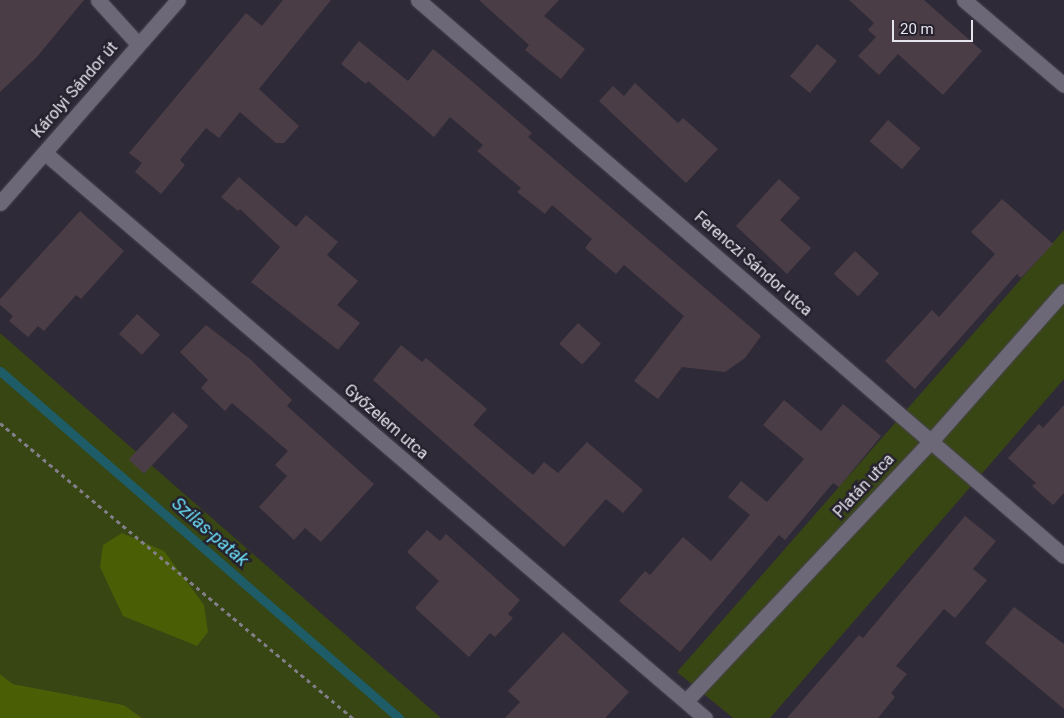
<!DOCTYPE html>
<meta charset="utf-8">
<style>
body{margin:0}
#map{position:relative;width:1064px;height:718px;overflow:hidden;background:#2f2a38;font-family:Roboto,sans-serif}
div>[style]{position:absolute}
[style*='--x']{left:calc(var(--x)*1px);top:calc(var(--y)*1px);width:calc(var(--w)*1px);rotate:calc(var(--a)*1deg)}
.green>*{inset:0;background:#384613}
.forest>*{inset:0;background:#4a5e06}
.stream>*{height:9px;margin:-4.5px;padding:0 4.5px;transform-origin:4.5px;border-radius:4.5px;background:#1e5c67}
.building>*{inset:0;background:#4b3d46;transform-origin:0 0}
.path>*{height:3px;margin-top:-1.5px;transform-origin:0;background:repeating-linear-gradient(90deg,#827e8a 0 4px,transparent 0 8px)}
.roads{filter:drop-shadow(0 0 1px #484550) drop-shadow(0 0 1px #484550)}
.minor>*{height:15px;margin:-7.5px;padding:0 7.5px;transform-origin:7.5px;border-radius:7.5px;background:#6c6877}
span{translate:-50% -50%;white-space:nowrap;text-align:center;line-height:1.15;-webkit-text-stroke:5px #25212e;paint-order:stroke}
.street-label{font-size:16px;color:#e5e3eb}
.water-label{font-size:18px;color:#6adff6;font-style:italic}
.scale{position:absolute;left:892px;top:20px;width:81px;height:22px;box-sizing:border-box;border:2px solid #e5e3eb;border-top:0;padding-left:6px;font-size:15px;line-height:18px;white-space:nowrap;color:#e5e3eb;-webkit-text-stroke:4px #25212e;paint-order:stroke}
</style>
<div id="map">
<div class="green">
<div style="clip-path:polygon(1064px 230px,1064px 379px,770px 718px,733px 718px,677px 672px)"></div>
<div style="clip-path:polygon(0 333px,441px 718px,142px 718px,124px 705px,13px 684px,0 674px)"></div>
</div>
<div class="forest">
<div style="clip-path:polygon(122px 533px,164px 551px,204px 605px,208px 632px,197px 646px,123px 616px,100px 567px,103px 545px)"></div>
<div style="clip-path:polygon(0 674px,13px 684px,124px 705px,142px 718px,0 718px)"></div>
</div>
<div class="stream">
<div style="--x:0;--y:371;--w:529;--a:41.01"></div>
</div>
<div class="building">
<div style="clip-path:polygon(0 0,84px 0,36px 58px,0 92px)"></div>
<div style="clip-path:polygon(283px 0,331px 0,259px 89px,299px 126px,284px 143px,276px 143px,240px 112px,219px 138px,206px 128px,180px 160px,185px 165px,161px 194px,135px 172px,142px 163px,129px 153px,246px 13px,262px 26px)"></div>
<div style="clip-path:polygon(479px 0,559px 0,544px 16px,585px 49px,561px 79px,525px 50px,529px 45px)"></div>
<div style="clip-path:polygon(849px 0,924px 0,982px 51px,943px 95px,898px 54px,879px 75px,858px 56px,876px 37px,868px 30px,874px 23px)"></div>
<div style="clip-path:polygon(359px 41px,408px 81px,433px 49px,467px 77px,532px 133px,528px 137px,761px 336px,745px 358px,725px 372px,682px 367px,658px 399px,634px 381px,684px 316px,624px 265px,616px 274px,585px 248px,592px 239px,552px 205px,545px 214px,517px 192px,521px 188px,477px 151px,483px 145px,450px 117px,434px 137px,368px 81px,366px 84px,341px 64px)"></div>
<div style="left:817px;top:44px;width:26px;height:42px;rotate:40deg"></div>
<div style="clip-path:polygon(635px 83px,678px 123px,683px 118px,718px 149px,686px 183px,599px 101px,613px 86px,624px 96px)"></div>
<div style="left:888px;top:120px;width:43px;height:28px;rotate:41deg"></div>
<div style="clip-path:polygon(239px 177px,296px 227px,306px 215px,338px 242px,327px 255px,358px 281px,337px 305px,360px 323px,338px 350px,251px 282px,280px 247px,240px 209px,238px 211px,221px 197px)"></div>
<div style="clip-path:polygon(779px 179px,800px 198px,780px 220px,811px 248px,787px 274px,736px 226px)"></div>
<div style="clip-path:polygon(1002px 199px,1053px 244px,1021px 278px,1017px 274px,915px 389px,885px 361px,932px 310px,939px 317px,995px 254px,971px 232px)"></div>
<div style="clip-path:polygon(80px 211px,124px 251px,81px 299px,76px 295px,44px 331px,38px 326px,28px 337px,9px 321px,13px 316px,0 305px,0 299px)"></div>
<div style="left:855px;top:251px;width:33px;height:31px;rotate:43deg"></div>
<div style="left:137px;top:314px;width:31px;height:27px;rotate:42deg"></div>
<div style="left:578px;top:323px;width:31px;height:28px;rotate:42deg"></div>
<div style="clip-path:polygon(206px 325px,250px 359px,292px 400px,287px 406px,374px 484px,321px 542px,305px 528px,294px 540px,259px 507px,287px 476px,275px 465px,288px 451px,232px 403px,225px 411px,201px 388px,208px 380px,180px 352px)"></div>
<div style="clip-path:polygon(401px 345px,422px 362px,426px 358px,487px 409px,473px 425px,533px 475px,544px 462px,558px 473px,587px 442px,643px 490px,623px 513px,606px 499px,564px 547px,373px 380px)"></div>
<div style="clip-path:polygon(784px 400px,821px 431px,843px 404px,881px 436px,839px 487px,833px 483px,785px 540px,779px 535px,680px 652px,619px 601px,645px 571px,650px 575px,683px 537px,711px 561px,750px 515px,728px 497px,741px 481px,767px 502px,804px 459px,763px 425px)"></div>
<div style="clip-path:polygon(1064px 405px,1064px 493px,1053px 505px,1032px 486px,1036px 483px,1008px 458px,1039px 424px,1043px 428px)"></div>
<div style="left:173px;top:412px;width:21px;height:65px;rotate:43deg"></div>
<div style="clip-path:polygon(965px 516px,996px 541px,973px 569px,987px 580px,955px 618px,944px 609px,896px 666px,907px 674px,891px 693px,895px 697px,878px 718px,787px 718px,859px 635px,863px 638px)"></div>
<div style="clip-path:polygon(427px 530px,440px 541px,446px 534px,520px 600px,508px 614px,513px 618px,495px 637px,490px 633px,469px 657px,415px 608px,439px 581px,407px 552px)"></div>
<div style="clip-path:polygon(1014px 607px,1064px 644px,1064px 709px,985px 643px)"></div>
<div style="clip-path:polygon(563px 632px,629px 692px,605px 718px,505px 718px,520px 702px,508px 691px)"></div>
</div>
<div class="path">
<div style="--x:0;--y:423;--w:460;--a:39.9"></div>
</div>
<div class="roads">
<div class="minor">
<div style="--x:98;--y:0;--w:59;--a:47.7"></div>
<div style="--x:418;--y:0;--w:852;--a:40.72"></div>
<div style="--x:964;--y:0;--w:131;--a:40.4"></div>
<div style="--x:45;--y:153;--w:869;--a:40.57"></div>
<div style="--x:0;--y:203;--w:270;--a:-48.8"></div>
<div style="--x:686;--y:701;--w:359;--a:-46.7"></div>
<div style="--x:932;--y:440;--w:199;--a:-48.5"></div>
</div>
</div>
<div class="street-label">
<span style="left:75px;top:90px;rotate:-49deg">Károlyi Sándor út</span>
<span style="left:753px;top:264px;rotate:41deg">Ferenczi Sándor utca</span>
<span style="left:386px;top:422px;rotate:41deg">Győzelem utca</span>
<span style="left:864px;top:486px;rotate:-47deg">Platán utca</span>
</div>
<div class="water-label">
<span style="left:210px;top:532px;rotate:41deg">Szilas-patak</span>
</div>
<div class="scale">20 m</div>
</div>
